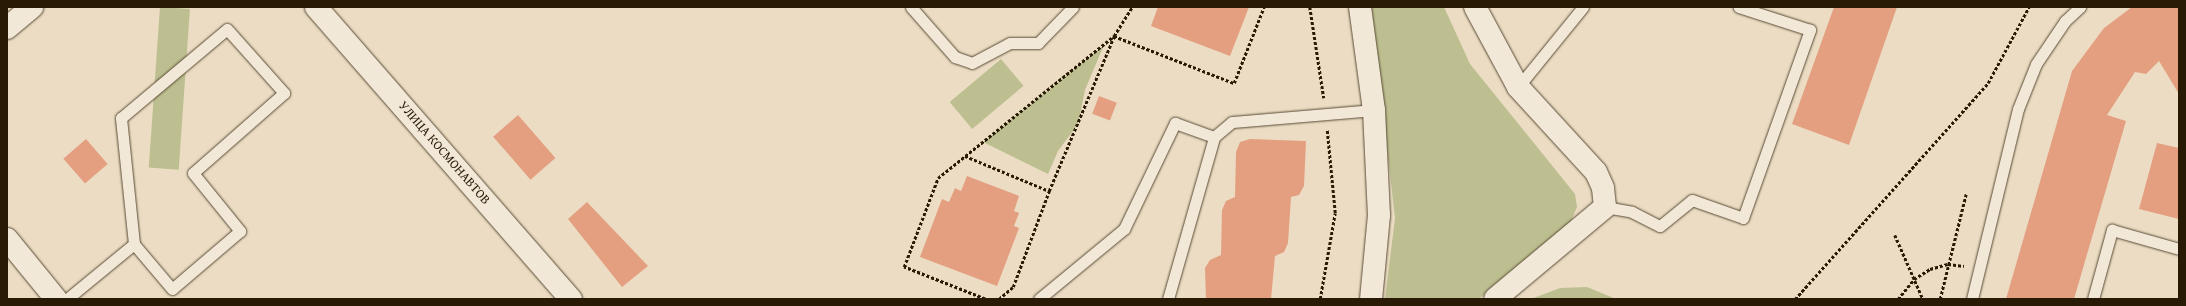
<!DOCTYPE html>
<meta charset="utf-8">
<style>
body{margin:0}
#map{position:relative;width:2186px;height:306px;overflow:hidden;background:#ebdcc3;font-family:"Gentium Book Plus",serif}
div>[style]{position:absolute}
[style*='--x']{left:calc(var(--x)*1px);top:calc(var(--y)*1px);width:calc(var(--w)*1px);rotate:calc(var(--a)*1deg)}
.green>*{inset:0;background:#bdbf90;transform-origin:0 0}
.building>*{inset:0;background:#e49f80;transform-origin:0 0}
.path>*{height:2.5px;margin-top:-1.25px;transform-origin:0;background:repeating-linear-gradient(90deg,#281a04 0 3px,transparent 0 5px)}
.roads{filter:drop-shadow(0 0 1px #594a34) drop-shadow(0 0 1px #594a34)}
.service>*{height:11px;margin:-5.5px;padding:0 5.5px;transform-origin:5.5px;border-radius:5.5px;background:#f2e8d8}
.minor>*{height:22px;margin:-11px;padding:0 11px;transform-origin:11px;border-radius:11px;background:#f2e8d8}
.tertiary>*{height:22px;margin:-11px;padding:0 11px;transform-origin:11px;border-radius:11px;background:#f2e8d8}
span{translate:-50% -50%;white-space:nowrap;text-align:center;line-height:1.15;-webkit-text-stroke:4px #f2e8d8;paint-order:stroke}
.street-label{font-size:13px;color:#281a04}
.frame{position:absolute;inset:0;border:8px solid #281a04;pointer-events:none}
</style>
<div id="map">
<div class="green">
<div style="left:160px;top:7px;width:30px;height:161px;rotate:4deg"></div>
<div style="clip-path:polygon(1371px 7px,1444px 7px,1470px 64px,1575px 194px,1577px 207px,1571px 221px,1479px 299px,1385px 299px,1395px 218px)"></div>
<div style="clip-path:polygon(1104px 45px,1085px 90px,1078px 124px,1058px 151px,1048px 174px,983px 142px)"></div>
<div style="left:1001px;top:59px;width:35px;height:67px;rotate:50deg"></div>
<div style="clip-path:polygon(1587px 287px,1616px 299px,1531px 299px,1560px 288px)"></div>
</div>
<div class="building">
<div style="clip-path:polygon(1158px 7px,1249px 7px,1230px 56px,1151px 26px)"></div>
<div style="clip-path:polygon(1834px 7px,1897px 7px,1849px 145px,1792px 124px)"></div>
<div style="clip-path:polygon(2132px 7px,2179px 7px,2179px 94px,2159px 61px,2146px 74px,2135px 72px,2107px 115px,2126px 121px,2074px 299px,2006px 299px,2072px 71px,2104px 28px)"></div>
<div style="left:1099px;top:96px;width:19px;height:19px;rotate:21deg"></div>
<div style="left:518px;top:115px;width:57px;height:33px;rotate:49deg"></div>
<div style="left:86px;top:139px;width:33px;height:30px;rotate:49deg"></div>
<div style="clip-path:polygon(1250px 139px,1306px 141px,1304px 186px,1299px 195px,1291px 197px,1288px 243px,1284px 252px,1275px 256px,1271px 299px,1206px 299px,1205px 268px,1210px 260px,1221px 255px,1222px 210px,1226px 201px,1235px 197px,1236px 152px,1240px 142px)"></div>
<div style="clip-path:polygon(2157px 143px,2179px 148px,2179px 219px,2139px 209px)"></div>
<div style="clip-path:polygon(967px 176px,1019px 196px,1014px 211px,1019px 213px,1014px 226px,1019px 228px,997px 286px,920px 257px,942px 199px,949px 202px,955px 188px,961px 191px)"></div>
<div style="clip-path:polygon(587px 202px,648px 266px,622px 287px,568px 219px)"></div>
</div>
<div class="path">
<div style="--x:1310;--y:7;--w:92;--a:81.3"></div>
<div style="--x:1114;--y:36;--w:129;--a:21.4"></div>
<div style="--x:1234;--y:83;--w:82;--a:-68.5"></div>
<div style="--x:965;--y:156;--w:91;--a:22.6"></div>
<div style="--x:1049;--y:191;--w:168;--a:-67.2"></div>
<div style="--x:1114;--y:36;--w:34;--a:-58"></div>
<div style="--x:1895;--y:235;--w:70;--a:66.4"></div>
<div style="--x:985;--y:299;--w:87;--a:-158.4"></div>
<div style="--x:904;--y:267;--w:95;--a:-69.1"></div>
<div style="--x:938;--y:178;--w:226;--a:-38.9"></div>
<div style="--x:999;--y:299;--w:18;--a:-41"></div>
<div style="--x:1013;--y:287;--w:103;--a:-69.4"></div>
<div style="--x:1320;--y:299;--w:87;--a:-80.1"></div>
<div style="--x:1335;--y:213;--w:83;--a:-95.5"></div>
<div style="--x:1795;--y:299;--w:290;--a:-48.2"></div>
<div style="--x:1988;--y:83;--w:86;--a:-61.7"></div>
<div style="--x:1898;--y:299;--w:26;--a:-51"></div>
<div style="--x:1914;--y:279;--w:19;--a:-32"></div>
<div style="--x:1930;--y:269;--w:19;--a:-16"></div>
<div style="--x:1948;--y:264;--w:16;--a:7"></div>
<div style="--x:1940;--y:299;--w:108;--a:-76.1"></div>
</div>
<div class="roads">
<div class="service">
<div style="--x:911;--y:7;--w:67;--a:48.7"></div>
<div style="--x:955;--y:57;--w:18;--a:19"></div>
<div style="--x:972;--y:63;--w:43;--a:-27.8"></div>
<div style="--x:1010;--y:43;--w:28;--a:0"></div>
<div style="--x:1038;--y:43;--w:50;--a:-45.8"></div>
<div style="--x:227;--y:29;--w:86;--a:48.3"></div>
<div style="--x:284;--y:93;--w:121;--a:138.7"></div>
<div style="--x:193;--y:173;--w:75;--a:51"></div>
<div style="--x:240;--y:231;--w:89;--a:139.5"></div>
<div style="--x:172;--y:289;--w:59;--a:-130.2"></div>
<div style="--x:134;--y:244;--w:127;--a:-95.9"></div>
<div style="--x:121;--y:118;--w:138;--a:-40"></div>
<div style="--x:1518;--y:87;--w:103;--a:-50.9"></div>
<div style="--x:1605;--y:207;--w:27;--a:10"></div>
<div style="--x:1632;--y:212;--w:31;--a:27"></div>
<div style="--x:1660;--y:226;--w:41;--a:-39.1"></div>
<div style="--x:1692;--y:200;--w:54;--a:19.4"></div>
<div style="--x:1743;--y:218;--w:200;--a:-70.4"></div>
<div style="--x:1810;--y:30;--w:75;--a:-162.1"></div>
<div style="--x:67;--y:299;--w:87;--a:-39.4"></div>
<div style="--x:1039;--y:299;--w:110;--a:-39.5"></div>
<div style="--x:1124;--y:229;--w:118;--a:-64.3"></div>
<div style="--x:1175;--y:123;--w:41;--a:19.7"></div>
<div style="--x:1168;--y:299;--w:168;--a:-74.1"></div>
<div style="--x:1214;--y:137;--w:23;--a:-40"></div>
<div style="--x:1232;--y:122;--w:143;--a:-4.8"></div>
<div style="--x:1972;--y:299;--w:195;--a:-76.4"></div>
<div style="--x:2018;--y:109;--w:48;--a:-68.2"></div>
<div style="--x:2036;--y:64;--w:52;--a:-56"></div>
<div style="--x:2065;--y:21;--w:21;--a:-43"></div>
<div style="--x:2093;--y:299;--w:72;--a:-74.6"></div>
<div style="--x:2112;--y:230;--w:70;--a:15.8"></div>
</div>
<div class="minor">
<div style="--x:316;--y:7;--w:388;--a:48.9"></div>
<div style="--x:1360;--y:7;--w:104;--a:82.3"></div>
<div style="--x:1374;--y:110;--w:105;--a:87.3"></div>
<div style="--x:1379;--y:215;--w:84;--a:95.4"></div>
<div style="--x:1475;--y:7;--w:91;--a:61.7"></div>
<div style="--x:1518;--y:87;--w:115;--a:47.5"></div>
<div style="--x:1596;--y:172;--w:17;--a:66"></div>
<div style="--x:1603;--y:188;--w:19;--a:84"></div>
<div style="--x:1605;--y:207;--w:143;--a:140.1"></div>
</div>
<div class="tertiary">
<div style="--x:7;--y:28;--w:33;--a:-40"></div>
<div style="--x:7;--y:239;--w:77;--a:50.8"></div>
</div>
</div>
<div class="street-label">
<span style="left:444px;top:153px;rotate:49deg">УЛИЦА КОСМОНАВТОВ</span>
</div>
<div class="frame"></div>
</div>
